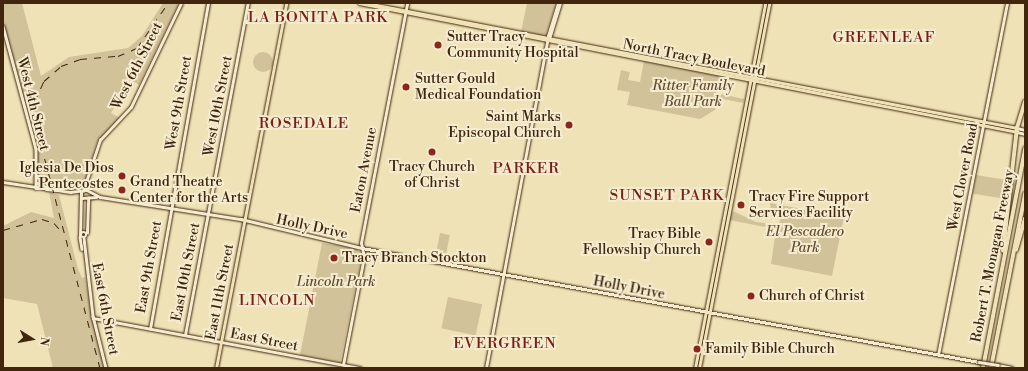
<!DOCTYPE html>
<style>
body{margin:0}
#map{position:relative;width:1028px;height:371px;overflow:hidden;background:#f0e2b7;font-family:"Libre Bodoni",serif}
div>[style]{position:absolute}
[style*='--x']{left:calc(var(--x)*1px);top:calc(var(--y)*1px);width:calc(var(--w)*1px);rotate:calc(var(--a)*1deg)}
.green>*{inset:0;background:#d2c29a;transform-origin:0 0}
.round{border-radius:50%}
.roads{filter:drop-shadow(0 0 1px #3f260d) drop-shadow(0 0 1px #3f260d)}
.secondary>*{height:2.5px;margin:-1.25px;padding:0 1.25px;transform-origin:1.25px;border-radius:1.25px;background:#f5ecd0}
.secondary>.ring{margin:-1.25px;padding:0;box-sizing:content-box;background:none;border:2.5px solid #f5ecd0;border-radius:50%}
.primary>*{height:3px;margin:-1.5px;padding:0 1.5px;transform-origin:1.5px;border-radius:1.5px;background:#f0e2b7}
.highway>*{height:3.5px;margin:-1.75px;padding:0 1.75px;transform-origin:1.75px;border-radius:1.75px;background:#f0e2b7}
.rail>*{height:1px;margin-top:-0.5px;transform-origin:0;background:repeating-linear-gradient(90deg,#3f260d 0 7px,transparent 0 14px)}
.bridges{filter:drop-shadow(0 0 1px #3f260d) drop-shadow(0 0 1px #3f260d)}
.secondary-bridge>*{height:2.5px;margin:-1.25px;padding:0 1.25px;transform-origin:1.25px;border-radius:1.25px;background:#f5ecd0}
.dots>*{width:11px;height:11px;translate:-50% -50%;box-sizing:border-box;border:2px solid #f5ecd0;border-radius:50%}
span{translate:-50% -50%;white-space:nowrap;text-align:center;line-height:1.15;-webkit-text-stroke:4px #f5ecd0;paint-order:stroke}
.poi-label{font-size:14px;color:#3f260d}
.left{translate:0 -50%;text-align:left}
.right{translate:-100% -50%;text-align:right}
.street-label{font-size:14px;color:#3f260d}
.park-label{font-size:14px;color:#644d30;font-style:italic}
.neighbourhood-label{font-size:15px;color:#7a1f14;letter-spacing:1px}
.frame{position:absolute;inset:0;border:4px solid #3f260d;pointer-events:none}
.north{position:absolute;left:12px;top:319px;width:40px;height:40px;-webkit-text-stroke:3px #f5ecd0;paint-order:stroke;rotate:101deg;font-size:11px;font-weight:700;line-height:16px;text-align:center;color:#3f260d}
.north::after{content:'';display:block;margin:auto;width:14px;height:18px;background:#3f260d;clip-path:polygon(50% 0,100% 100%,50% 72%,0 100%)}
</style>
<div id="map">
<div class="green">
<div style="clip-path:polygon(3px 3px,22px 3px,41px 76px,69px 57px,128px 48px,142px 36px,163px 3px,179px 3px,139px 85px,131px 80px,111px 113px,120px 118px,97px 142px,82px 190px,39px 184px,37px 149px,3px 21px)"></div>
<div style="clip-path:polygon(527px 3px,556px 3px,546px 36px,521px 32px)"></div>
<div class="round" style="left:253px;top:52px;width:20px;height:20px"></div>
<div style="clip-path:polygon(644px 61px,717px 75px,719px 77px,716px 93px,744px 99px,743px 103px,718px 98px,715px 110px,700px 119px,627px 105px,630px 92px,617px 90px,621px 70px,630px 72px,628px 80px,640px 82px)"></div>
<div style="left:976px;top:175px;width:32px;height:19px;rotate:9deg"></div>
<div style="clip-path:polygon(49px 192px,59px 195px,78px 269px,82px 278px,85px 277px,104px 368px,53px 368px,37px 304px,3px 298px,3px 226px,31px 212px,54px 218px)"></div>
<div style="clip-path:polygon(770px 203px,844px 217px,832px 276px,771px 264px,776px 229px,729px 220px,733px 211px,756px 222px,778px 225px,782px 216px,771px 211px)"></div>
<div style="left:440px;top:233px;width:10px;height:25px;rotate:11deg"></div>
<div style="clip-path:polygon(322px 243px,356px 248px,362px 255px,340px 363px,300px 355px)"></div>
<div style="left:448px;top:297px;width:35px;height:32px;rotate:12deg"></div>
</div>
<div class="roads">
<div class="secondary">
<div style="--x:3;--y:26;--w:127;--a:75"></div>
<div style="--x:36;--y:149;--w:39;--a:90"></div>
<div style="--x:549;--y:39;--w:38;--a:-73"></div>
<div style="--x:1017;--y:128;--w:8;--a:14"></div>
<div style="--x:1017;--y:132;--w:8;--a:14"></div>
<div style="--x:3;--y:182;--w:68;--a:8.5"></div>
<div style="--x:70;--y:192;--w:17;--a:-7"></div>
<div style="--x:87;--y:190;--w:15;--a:28"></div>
<div style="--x:100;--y:197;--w:143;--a:8.9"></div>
<div style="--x:241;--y:219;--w:124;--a:13.5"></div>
<div style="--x:362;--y:248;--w:627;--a:10.47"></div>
<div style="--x:37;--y:183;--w:12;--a:24"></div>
<div style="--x:46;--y:189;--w:10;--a:6"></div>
<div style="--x:83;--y:191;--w:54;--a:-71.6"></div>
<div style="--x:100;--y:140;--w:45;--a:-46.8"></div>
<div style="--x:131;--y:107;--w:115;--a:-64.3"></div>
<div style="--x:82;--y:198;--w:14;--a:-4"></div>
<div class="ring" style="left:81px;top:232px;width:3.5px;height:3.5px"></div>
<div style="--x:87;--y:233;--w:35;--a:-88"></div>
<div style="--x:80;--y:236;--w:43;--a:-88.7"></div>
<div style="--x:80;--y:237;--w:12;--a:81"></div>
<div style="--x:84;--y:238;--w:79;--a:83.4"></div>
<div style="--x:93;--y:316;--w:54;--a:76"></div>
<div style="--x:93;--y:318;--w:272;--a:10.6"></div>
<div style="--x:150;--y:329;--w:331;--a:-79.9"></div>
<div style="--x:185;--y:335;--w:338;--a:-79.3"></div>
<div style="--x:938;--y:355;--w:359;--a:-78.9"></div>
<div style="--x:343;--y:365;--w:110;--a:-79"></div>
<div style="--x:364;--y:257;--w:14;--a:-102"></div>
<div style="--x:361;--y:243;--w:244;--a:-79.1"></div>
<div style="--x:998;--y:365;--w:14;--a:12"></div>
<div style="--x:486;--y:368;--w:338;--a:-79.4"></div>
<div style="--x:548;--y:36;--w:34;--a:-73"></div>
</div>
<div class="primary">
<div style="--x:359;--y:3;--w:671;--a:11.09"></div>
<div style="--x:366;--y:3;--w:663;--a:10.87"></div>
<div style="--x:216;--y:368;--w:372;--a:-79.1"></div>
<div style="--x:695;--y:368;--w:372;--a:-79.1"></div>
<div style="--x:699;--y:368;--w:372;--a:-79.1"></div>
</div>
<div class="highway">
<div style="--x:1016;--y:250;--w:32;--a:-74"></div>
<div style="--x:1003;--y:251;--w:124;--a:-83.5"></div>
<div style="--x:1017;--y:128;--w:27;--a:-73"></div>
<div style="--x:983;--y:368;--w:223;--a:-79.1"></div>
<div style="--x:991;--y:368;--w:177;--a:-78.9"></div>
</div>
</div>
<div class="rail">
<div style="--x:3;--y:230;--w:41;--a:-15.8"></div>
<div style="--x:42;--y:219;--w:13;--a:18"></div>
<div style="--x:54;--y:223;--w:13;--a:48"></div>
<div style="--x:100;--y:368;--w:239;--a:-104.8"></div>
<div style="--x:39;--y:137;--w:36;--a:-96"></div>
<div style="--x:35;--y:101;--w:22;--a:-66"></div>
<div style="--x:44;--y:81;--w:23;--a:-41"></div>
<div style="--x:61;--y:66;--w:20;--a:-20"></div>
<div style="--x:80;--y:59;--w:38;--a:-5"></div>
<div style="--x:118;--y:56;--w:21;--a:-23"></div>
<div style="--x:137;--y:48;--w:55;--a:-55.4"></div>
</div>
<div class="bridges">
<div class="secondary-bridge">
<div style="--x:979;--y:362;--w:19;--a:9"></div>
</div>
</div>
<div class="dots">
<div style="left:438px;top:45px;background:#8f2418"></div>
<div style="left:406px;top:87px;background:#8f2418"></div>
<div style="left:569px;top:125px;background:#8f2418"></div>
<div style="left:432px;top:152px;background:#8f2418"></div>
<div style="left:122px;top:176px;background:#8f2418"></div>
<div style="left:122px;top:190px;background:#8f2418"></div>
<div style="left:741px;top:205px;background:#8f2418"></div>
<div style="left:709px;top:242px;background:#8f2418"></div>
<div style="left:334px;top:258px;background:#8f2418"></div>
<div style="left:751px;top:296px;background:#8f2418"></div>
<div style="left:697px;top:349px;background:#8f2418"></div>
</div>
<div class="poi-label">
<span class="left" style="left:447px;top:45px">Sutter Tracy<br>Community Hospital</span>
<span class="left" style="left:415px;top:87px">Sutter Gould<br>Medical Foundation</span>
<span class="right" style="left:561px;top:125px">Saint Marks<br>Episcopal Church</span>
<span style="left:432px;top:175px">Tracy Church<br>of Christ</span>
<span class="right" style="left:114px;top:176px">Iglesia De Dios<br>Pentecostes</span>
<span class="left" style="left:130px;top:190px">Grand Theatre<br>Center for the Arts</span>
<span class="left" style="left:749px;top:205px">Tracy Fire Support<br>Services Facility</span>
<span class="right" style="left:701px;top:242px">Tracy Bible<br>Fellowship Church</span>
<span class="left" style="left:342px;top:258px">Tracy Branch Stockton</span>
<span class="left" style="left:759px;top:296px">Church of Christ</span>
<span class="left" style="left:705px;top:349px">Family Bible Church</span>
</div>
<div class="street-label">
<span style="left:694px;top:58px;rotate:11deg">North Tracy Boulevard</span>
<span style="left:137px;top:66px;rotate:-63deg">West 6th Street</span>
<span style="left:179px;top:103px;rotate:-80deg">West 9th Street</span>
<span style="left:33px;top:104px;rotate:76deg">West 4th Street</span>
<span style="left:218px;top:106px;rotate:-79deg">West 10th Street</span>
<span style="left:364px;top:170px;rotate:-79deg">Eaton Avenue</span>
<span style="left:963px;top:177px;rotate:-79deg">West Clover Road</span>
<span style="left:312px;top:227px;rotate:12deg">Holly Drive</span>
<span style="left:993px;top:256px;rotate:-79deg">Robert T. Monagan Freeway</span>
<span style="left:149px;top:267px;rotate:-80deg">East 9th Street</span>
<span style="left:186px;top:272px;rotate:-79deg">East 10th Street</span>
<span style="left:629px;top:288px;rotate:11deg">Holly Drive</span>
<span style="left:220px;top:292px;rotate:-79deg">East 11th Street</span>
<span style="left:105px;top:309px;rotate:79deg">East 6th Street</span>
<span style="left:264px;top:340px;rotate:11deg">East Street</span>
</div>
<div class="park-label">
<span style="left:693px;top:94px">Ritter Family<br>Ball Park</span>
<span style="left:805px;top:240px">El Pescadero<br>Park</span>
<span style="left:336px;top:282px">Lincoln Park</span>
</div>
<div class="neighbourhood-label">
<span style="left:318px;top:18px">LA BONITA PARK</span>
<span style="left:884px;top:38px">GREENLEAF</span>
<span style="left:304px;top:124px">ROSEDALE</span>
<span style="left:526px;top:169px">PARKER</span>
<span style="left:667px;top:196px">SUNSET PARK</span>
<span style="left:277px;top:301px">LINCOLN</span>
<span style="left:505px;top:344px">EVERGREEN</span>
</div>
<div class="frame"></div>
<div class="north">N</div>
</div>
